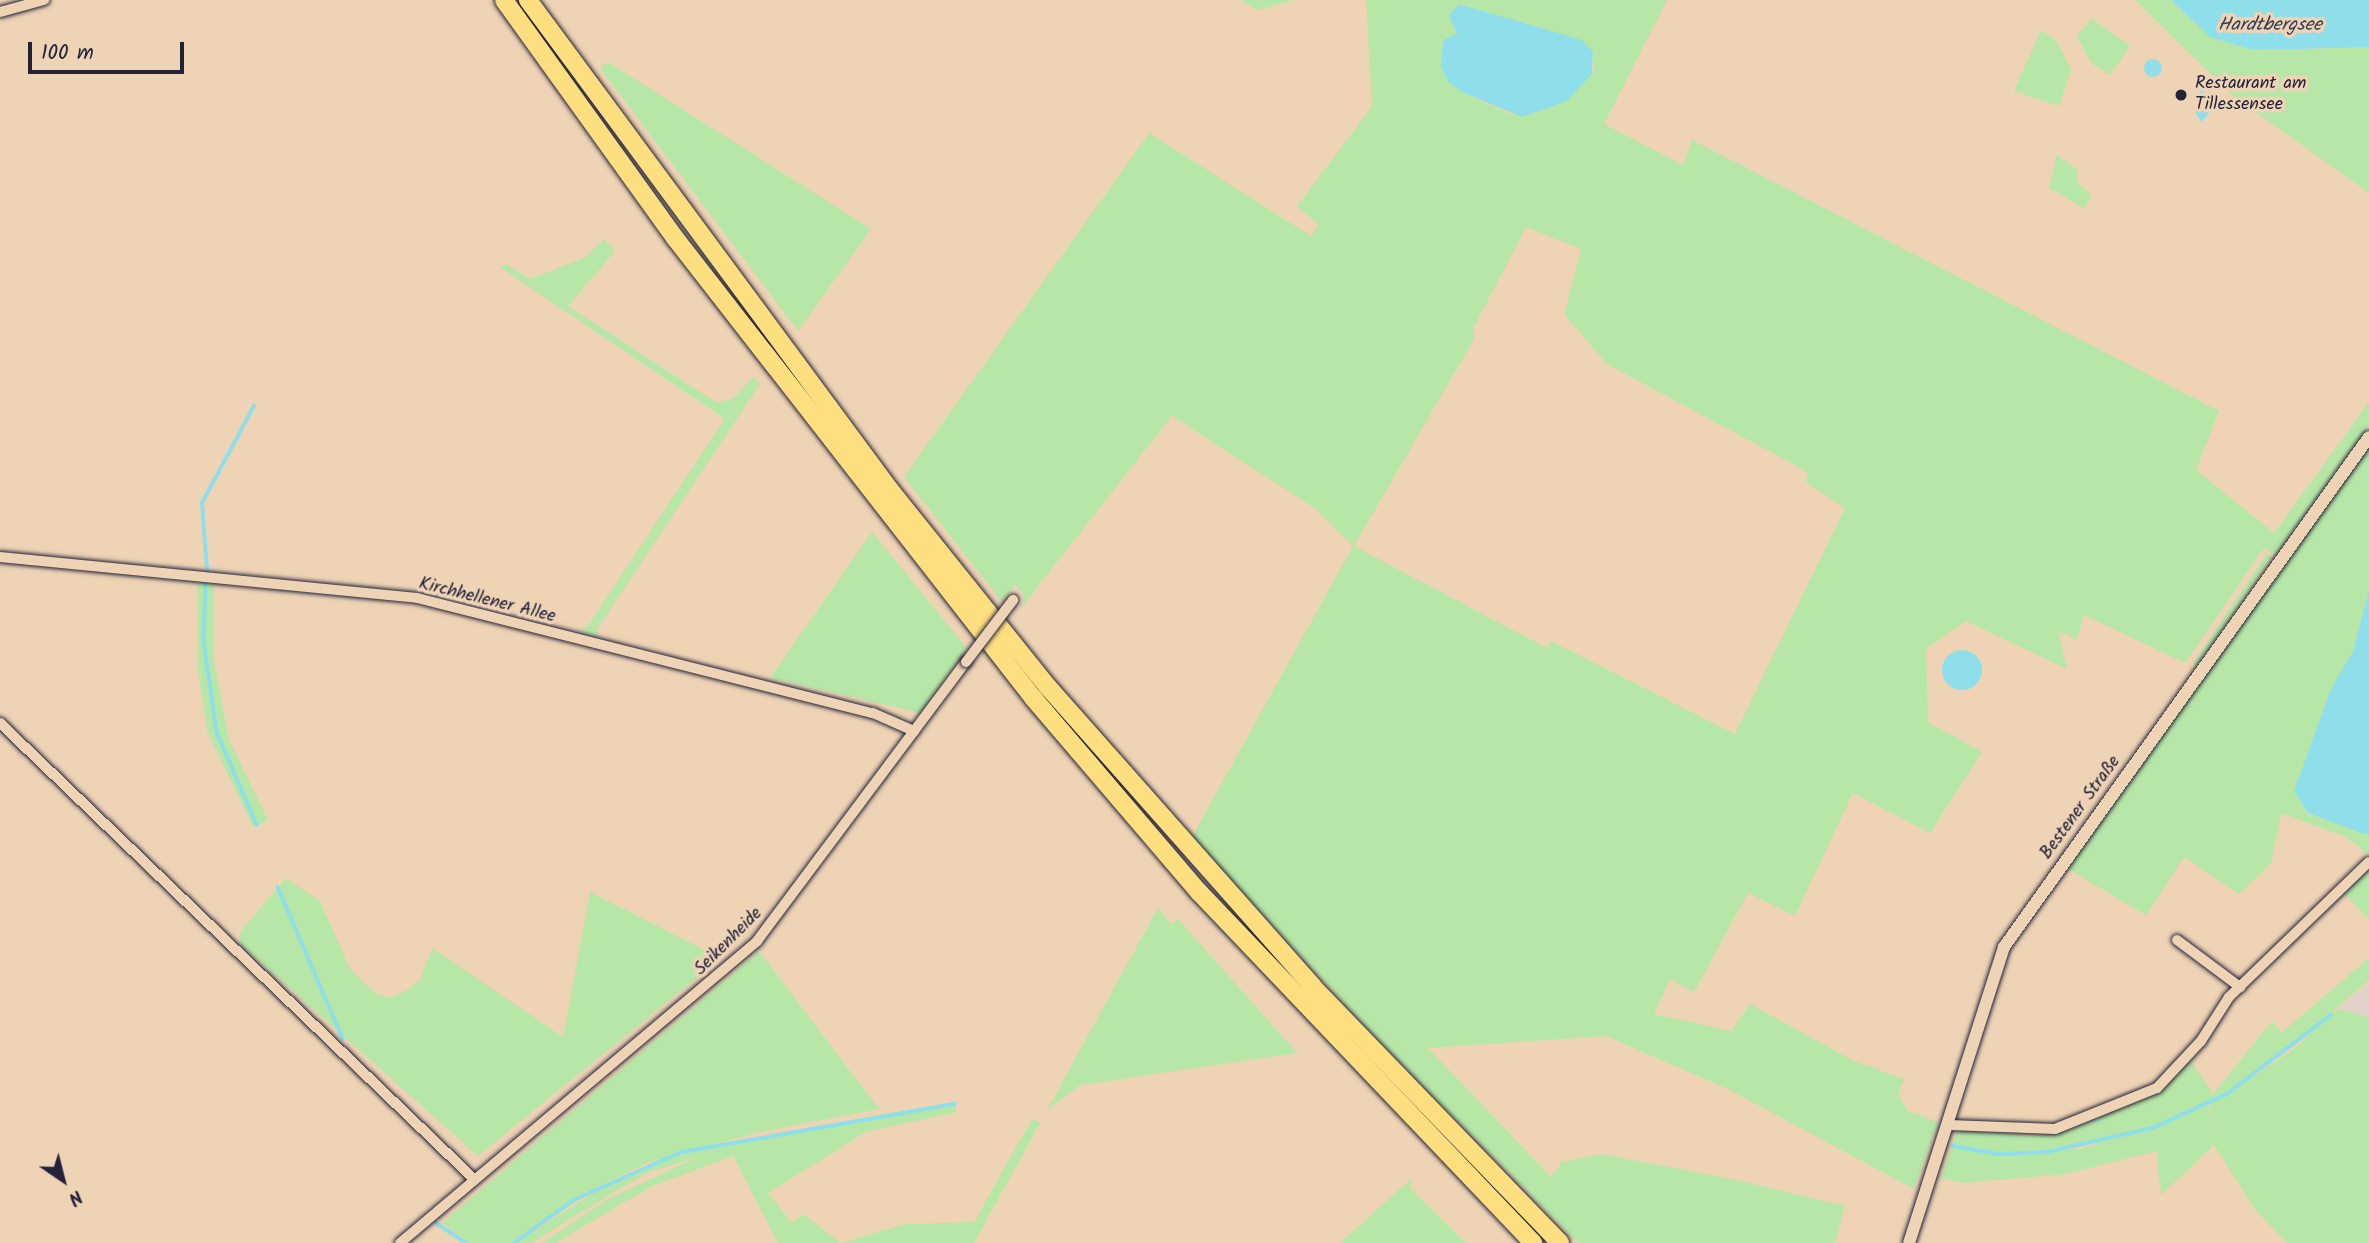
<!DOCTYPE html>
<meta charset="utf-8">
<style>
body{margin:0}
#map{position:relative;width:2369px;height:1243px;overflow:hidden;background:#eed3b5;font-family:Kalam,sans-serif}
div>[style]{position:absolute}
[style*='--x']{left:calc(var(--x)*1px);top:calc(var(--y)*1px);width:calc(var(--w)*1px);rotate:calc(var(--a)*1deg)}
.built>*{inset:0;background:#e2d2c9}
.green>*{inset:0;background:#b7e7a7;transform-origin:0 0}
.water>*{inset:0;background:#8edfe9}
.round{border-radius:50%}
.stream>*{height:3.5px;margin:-1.75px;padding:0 1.75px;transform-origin:1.75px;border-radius:1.75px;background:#8edfe9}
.roads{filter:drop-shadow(0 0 2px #22223b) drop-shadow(0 0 2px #22223b)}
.street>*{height:10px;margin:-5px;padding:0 5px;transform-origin:5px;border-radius:5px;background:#eed3b5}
.secondary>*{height:12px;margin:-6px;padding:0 6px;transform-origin:6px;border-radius:6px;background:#eed3b5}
.highway>*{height:18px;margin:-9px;padding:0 9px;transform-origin:9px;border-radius:9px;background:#fedf80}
.bridges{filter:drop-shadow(0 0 2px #22223b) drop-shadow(0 0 2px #22223b)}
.street-bridge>*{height:10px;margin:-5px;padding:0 5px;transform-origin:5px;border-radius:5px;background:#eed3b5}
.dots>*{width:19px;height:19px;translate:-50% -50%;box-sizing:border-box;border:4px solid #eed3b5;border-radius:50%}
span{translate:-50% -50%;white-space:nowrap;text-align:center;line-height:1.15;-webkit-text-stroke:7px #eed3b5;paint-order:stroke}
.poi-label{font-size:18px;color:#22223b}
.left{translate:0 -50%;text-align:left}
.street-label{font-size:18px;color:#22223b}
.water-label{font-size:19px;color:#323e55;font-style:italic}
.north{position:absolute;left:28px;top:1145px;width:70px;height:70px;-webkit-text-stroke:5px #eed3b5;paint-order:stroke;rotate:145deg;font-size:19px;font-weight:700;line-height:28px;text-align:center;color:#22223b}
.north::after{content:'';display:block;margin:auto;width:24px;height:32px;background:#22223b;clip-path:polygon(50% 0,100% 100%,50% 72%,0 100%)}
.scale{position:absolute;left:28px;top:42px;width:156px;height:32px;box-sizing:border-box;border:4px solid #22223b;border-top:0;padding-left:9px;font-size:21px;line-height:24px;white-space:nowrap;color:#22223b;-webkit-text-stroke:5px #eed3b5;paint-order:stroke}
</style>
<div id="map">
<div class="built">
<div style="clip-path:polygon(2369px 983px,2369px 1017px,2338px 1009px,2348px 1000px)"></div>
</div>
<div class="green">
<div style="clip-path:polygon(1241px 0,1294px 0,1257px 10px)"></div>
<div style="clip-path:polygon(evenodd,1366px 0,1667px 0,1604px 124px,1683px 165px,1692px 140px,2219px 411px,2196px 470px,2274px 533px,2369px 402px,2369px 425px,2276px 556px,2264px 548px,2185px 663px,2084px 615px,2077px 640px,2058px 631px,2067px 669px,1966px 621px,1926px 649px,1928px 722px,1982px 752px,1930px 833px,1853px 793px,1795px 916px,1748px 893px,1694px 992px,1670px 979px,1654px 1014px,1731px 1031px,1750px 1004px,1854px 1061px,1904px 1079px,1898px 1095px,1908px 1111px,1938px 1122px,1914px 1189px,1728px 1089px,1606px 1036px,1428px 1048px,1551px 1177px,1562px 1162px,1601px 1154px,1732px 1179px,1845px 1206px,1835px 1243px,1578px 1243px,1375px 1037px,1192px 837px,1353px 546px,1316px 509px,1172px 416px,1020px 609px,1024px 594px,1015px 585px,1002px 602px,904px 477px,1149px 133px,1311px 236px,1319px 225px,1297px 206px,1372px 106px,1366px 0,1460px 4px,1581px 40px,1594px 56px,1594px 69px,1567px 101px,1515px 116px,1462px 92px,1441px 66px,1443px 40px,1457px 35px,1449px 16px,1460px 4px,1366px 0,1526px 227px,1581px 249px,1564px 314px,1607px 364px,1808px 472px,1806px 482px,1845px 508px,1735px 734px,1551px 641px,1547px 648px,1354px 546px,1474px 339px,1474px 327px,1526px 227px)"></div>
<div style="clip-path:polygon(2135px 0,2171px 0,2210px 37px,2253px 50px,2369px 47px,2369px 193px,2232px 95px)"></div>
<div style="clip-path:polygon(2092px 19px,2130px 46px,2110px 75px,2092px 64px,2076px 36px)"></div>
<div style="clip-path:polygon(2041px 30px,2056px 40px,2071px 69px,2059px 106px,2014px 91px)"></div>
<div style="clip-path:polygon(608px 62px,871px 229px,798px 331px,600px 68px)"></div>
<div style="clip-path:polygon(2057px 155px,2078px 170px,2077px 182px,2092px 196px,2084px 208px,2049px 188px)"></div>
<div style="clip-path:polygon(604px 239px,615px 251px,568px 306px,717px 403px,734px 398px,753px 377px,760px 384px,597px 629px,599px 636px,578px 631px,588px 626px,725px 419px,500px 267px,506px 264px,530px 279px,586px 257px)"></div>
<div style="clip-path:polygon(2369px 440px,2369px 589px,2353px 651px,2330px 691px,2294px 791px,2308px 814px,2369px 834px,2369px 855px,2346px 837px,2281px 813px,2271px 863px,2239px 894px,2184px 857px,2146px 915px,2068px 869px,2040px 909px)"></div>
<div style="clip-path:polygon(872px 532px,967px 648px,921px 713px,770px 678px)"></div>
<div style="left:2272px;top:557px;width:133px;height:6px;rotate:124deg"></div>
<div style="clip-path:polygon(197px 582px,214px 584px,213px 656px,229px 740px,268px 820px,253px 827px,207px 731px,197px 664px)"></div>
<div style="clip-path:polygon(2369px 868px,2369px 920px,2344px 893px)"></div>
<div style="clip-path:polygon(286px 878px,320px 901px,350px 969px,375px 993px,389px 998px,407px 990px,420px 980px,432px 948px,563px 1037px,590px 892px,721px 958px,478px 1156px,239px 943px,240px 932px)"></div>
<div style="clip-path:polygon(1158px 908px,1171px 924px,1178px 919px,1297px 1053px,1080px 1085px,1047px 1110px)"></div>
<div style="clip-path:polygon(759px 951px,879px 1109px,759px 1132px,646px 1163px,575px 1199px,513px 1243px,471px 1243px,442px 1223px)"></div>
<div style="clip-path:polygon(2369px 958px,2369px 980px,2330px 1014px,2247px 1080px,2193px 1111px,2138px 1132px,2062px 1149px,2005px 1153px,1953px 1145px,1956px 1133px,1966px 1131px,2036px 1136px,2068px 1131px,2163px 1090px,2191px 1061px,2213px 1094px,2272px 1021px,2281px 1033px)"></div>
<div style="clip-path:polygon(2338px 1009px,2369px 1017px,2369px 1243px,2287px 1243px,2256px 1211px,2214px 1145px,2161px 1195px,2156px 1151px,2066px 1174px,1962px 1183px,1941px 1178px,1952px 1146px,2013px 1155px,2084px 1148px,2209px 1105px,2214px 1141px,2210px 1105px,2290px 1052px)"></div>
<div style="clip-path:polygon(955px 1105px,957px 1112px,866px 1132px,768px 1193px,792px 1223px,803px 1214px,841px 1243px,906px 1224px,974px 1222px,1032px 1119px,1040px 1123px,974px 1243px,778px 1243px,733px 1156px,652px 1186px,555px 1243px,542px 1243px,610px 1198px,698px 1157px,646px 1173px,531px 1243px,516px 1243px,609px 1183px,692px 1150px)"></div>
<div style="clip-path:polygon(1413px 1177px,1410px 1188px,1466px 1243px,1340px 1243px)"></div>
</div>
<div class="water">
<div style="clip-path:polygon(2171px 0,2369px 0,2369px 47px,2253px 50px,2210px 37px)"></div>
<div style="clip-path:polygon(1459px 4px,1582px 40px,1593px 52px,1592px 74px,1567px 101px,1522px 117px,1462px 92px,1448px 82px,1441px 66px,1443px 40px,1457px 34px,1449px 16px)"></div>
<div class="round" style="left:2144px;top:59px;width:18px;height:18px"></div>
<div style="clip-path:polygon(2200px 89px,2218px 100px,2202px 122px,2196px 114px)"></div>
<div style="clip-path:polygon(2369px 590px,2369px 834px,2364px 834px,2308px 813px,2294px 791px,2330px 691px,2353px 651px)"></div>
<div class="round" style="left:1942px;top:650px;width:40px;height:40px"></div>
</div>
<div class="stream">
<div style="--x:207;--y:570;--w:67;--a:-94.3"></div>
<div style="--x:202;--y:503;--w:110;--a:-61.8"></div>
<div style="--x:206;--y:583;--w:58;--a:92"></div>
<div style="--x:204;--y:641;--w:92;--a:81.9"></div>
<div style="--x:217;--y:732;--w:101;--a:66.7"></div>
<div style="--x:278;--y:887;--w:165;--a:66.8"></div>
<div style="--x:1953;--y:1146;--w:48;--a:9.7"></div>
<div style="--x:2000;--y:1154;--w:47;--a:-2.4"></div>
<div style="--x:2047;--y:1152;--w:109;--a:-12.8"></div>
<div style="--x:2153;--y:1128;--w:81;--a:-24.7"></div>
<div style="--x:2227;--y:1094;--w:131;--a:-37.2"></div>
<div style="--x:436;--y:1223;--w:37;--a:33"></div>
<div style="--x:514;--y:1243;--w:74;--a:-35.6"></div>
<div style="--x:574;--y:1200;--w:118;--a:-24"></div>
<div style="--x:682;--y:1152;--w:277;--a:-10"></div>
</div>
<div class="roads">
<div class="street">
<div style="--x:0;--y:12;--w:46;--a:-15.3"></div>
<div style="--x:0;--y:557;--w:419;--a:5.6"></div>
<div style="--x:417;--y:598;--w:470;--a:14.2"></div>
<div style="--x:873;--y:713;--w:45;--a:23.7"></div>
<div style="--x:0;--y:723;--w:659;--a:43.89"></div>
<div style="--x:2177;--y:940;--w:79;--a:36.7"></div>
<div style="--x:1949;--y:1125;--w:106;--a:2.2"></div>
<div style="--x:2055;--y:1129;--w:110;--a:-21.9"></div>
<div style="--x:2157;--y:1088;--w:64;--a:-46.9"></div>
<div style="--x:2201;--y:1041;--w:52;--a:-57.5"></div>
<div style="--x:2229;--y:997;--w:194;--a:-44"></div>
<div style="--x:400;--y:1243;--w:468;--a:-40.2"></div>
<div style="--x:757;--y:941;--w:349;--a:-53.2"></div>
</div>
<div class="secondary">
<div style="--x:1909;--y:1243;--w:311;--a:-72.2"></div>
<div style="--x:2004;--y:947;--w:627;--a:-54.41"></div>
</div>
<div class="highway">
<div style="--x:504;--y:0;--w:293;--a:54.3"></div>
<div style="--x:675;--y:238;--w:584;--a:52.09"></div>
<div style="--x:1034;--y:699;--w:254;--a:49.5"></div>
<div style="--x:1199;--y:892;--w:485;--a:46.4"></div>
<div style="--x:528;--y:0;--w:609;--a:53.54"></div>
<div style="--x:890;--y:490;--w:253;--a:51.3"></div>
<div style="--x:1048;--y:687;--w:400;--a:48.5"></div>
<div style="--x:1313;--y:987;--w:356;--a:46"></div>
</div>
</div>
<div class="bridges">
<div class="street-bridge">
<div style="--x:966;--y:662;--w:78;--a:-52.8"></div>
</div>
</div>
<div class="dots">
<div style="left:2181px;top:95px;background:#22223b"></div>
</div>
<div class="poi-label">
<span class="left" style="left:2195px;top:95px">Restaurant am<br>Tillessensee</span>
</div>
<div class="street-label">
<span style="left:487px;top:601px;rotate:14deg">Kirchhellener Allee</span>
<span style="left:2081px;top:808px;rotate:-54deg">Bestener Straße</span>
<span style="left:729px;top:942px;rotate:-45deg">Seikenheide</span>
</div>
<div class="water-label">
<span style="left:2270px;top:26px">Hardtbergsee</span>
</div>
<div class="north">N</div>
<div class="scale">100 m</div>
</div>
